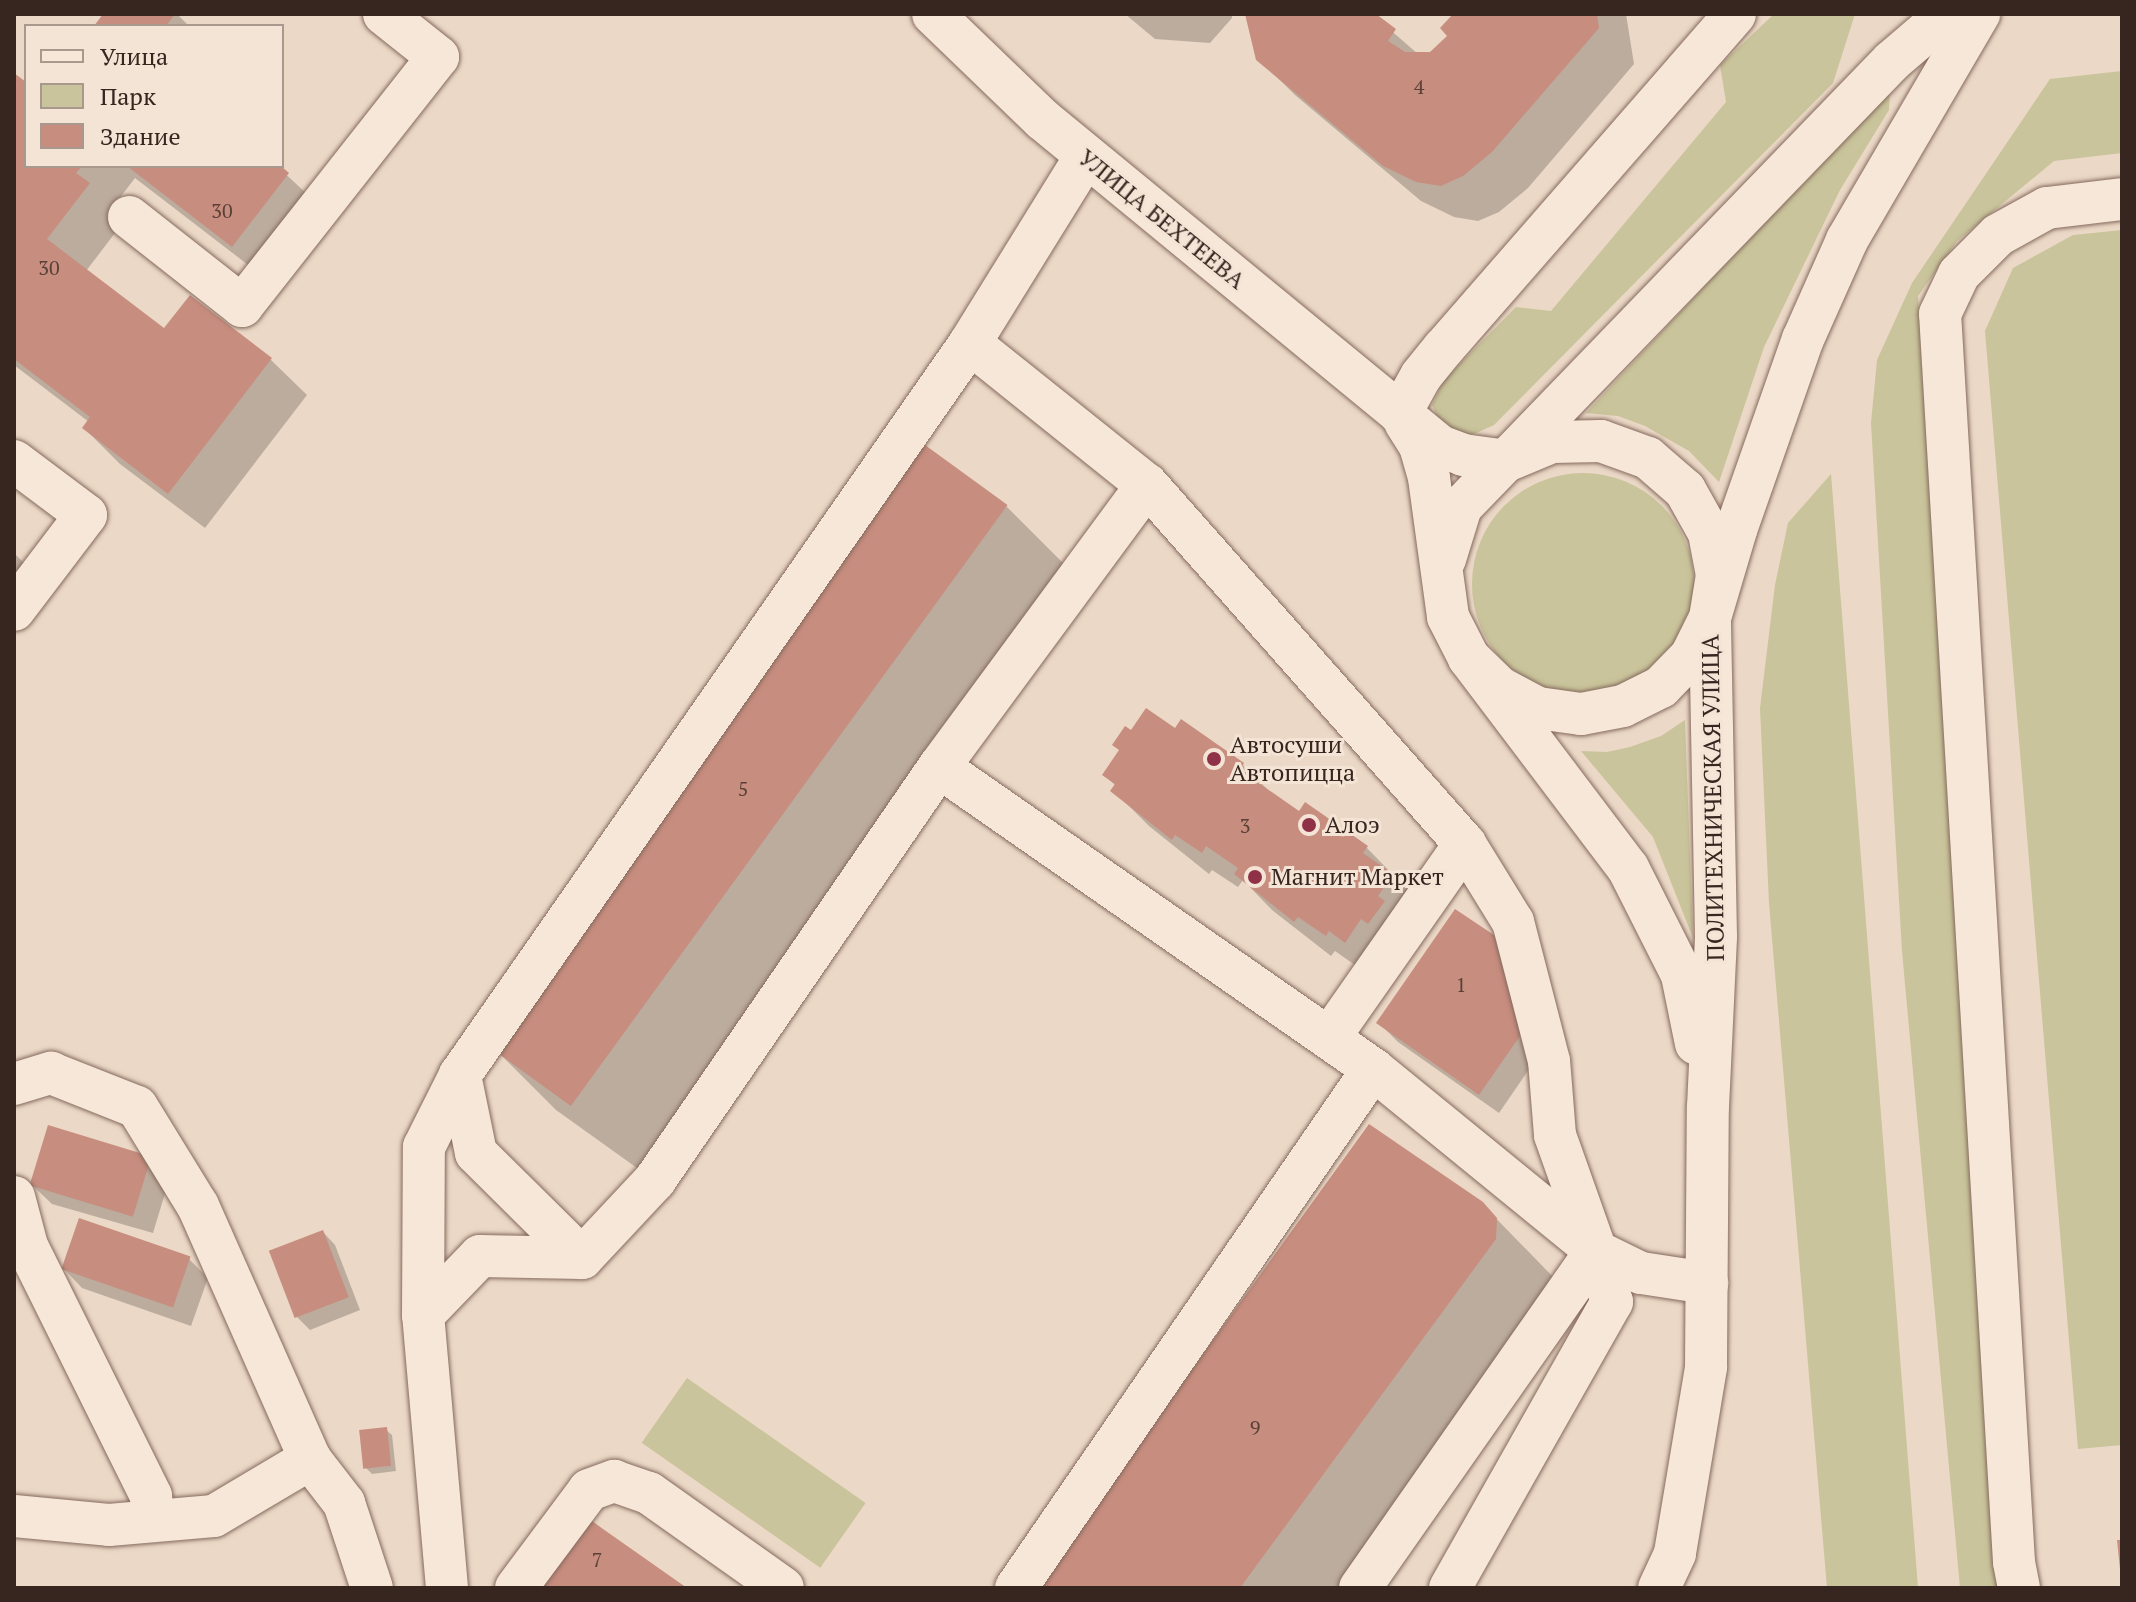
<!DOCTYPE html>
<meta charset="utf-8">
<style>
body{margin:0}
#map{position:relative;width:2136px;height:1602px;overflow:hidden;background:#ebd8c6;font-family:"PT Serif",serif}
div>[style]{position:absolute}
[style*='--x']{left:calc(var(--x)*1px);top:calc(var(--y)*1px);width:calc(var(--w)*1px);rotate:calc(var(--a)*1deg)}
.green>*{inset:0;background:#c9c49b;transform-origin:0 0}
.round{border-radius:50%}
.shadow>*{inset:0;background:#0003}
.building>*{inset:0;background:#c78d7f;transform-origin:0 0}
.roads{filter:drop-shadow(0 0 2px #856a5d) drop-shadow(0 0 2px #856a5d)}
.minor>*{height:42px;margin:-21px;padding:0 21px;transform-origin:21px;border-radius:21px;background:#f6e7d9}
.dots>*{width:22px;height:22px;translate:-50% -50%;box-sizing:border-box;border:4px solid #f3e4d5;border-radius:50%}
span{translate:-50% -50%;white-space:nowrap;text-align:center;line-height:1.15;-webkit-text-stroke:6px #f3e4d5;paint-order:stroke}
.number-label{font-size:20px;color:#5b4038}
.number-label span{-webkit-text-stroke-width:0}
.street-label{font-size:24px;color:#372620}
.poi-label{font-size:24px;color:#372620}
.left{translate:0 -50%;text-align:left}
.frame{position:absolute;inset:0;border:16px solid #372620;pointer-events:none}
.legend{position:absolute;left:24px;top:24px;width:260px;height:144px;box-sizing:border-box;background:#f3e4d5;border:2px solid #a8988d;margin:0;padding:10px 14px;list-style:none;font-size:24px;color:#372620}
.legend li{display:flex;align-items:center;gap:16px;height:40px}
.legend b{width:40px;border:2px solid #a8988d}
</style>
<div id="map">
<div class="green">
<div style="clip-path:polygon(1774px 14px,1855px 14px,1833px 83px,1494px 425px,1474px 434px,1455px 434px,1439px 422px,1432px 405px,1444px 380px,1516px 307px,1551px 311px,1726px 102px,1720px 65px)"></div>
<div style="clip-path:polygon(2122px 71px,2122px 153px,2054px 161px,1957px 241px,1918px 296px,2004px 1588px,1960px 1588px,1902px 951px,1871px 423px,1877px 360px,1912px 283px,2050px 79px)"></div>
<div style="clip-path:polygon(1890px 88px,1889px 110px,1840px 190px,1764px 347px,1719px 482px,1689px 451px,1645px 426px,1618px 416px,1586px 413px)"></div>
<div style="clip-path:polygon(2122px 230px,2122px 1445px,2078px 1449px,1985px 331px,2013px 268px,2073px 235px)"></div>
<div class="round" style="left:1472px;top:473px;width:222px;height:222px"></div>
<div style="clip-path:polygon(1831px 474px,1918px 1588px,1827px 1588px,1769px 903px,1760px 708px,1775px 585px,1788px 523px)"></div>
<div style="clip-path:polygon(1685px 720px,1693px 938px,1653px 837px,1581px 751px,1607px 752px,1630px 747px,1661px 736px)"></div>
<div style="left:687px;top:1378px;width:218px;height:79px;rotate:35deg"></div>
</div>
<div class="shadow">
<div style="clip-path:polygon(106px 14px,177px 14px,189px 26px,97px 26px)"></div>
<div style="clip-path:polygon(1125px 14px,1232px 14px,1232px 18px,1210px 43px,1155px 39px)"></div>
<div style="clip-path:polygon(1247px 14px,1372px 14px,1418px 54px,1431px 54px,1450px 36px,1455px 14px,1626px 14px,1634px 64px,1528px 188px,1499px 212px,1478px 221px,1454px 217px,1421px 201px,1295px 95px,1258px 58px)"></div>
<div style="clip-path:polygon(14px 75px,26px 84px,26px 166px,277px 166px,324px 210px,269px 281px,135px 178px,112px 208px,125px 220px,86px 271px,164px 331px,190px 298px,271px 360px,307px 395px,205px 528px,120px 464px,84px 428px,89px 422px,14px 365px)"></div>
<div style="clip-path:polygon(1006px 506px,1067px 567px,637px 1168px,556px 1110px,496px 1050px)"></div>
<div style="clip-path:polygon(14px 553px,38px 577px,14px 608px)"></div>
<div style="clip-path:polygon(1182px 722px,1243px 765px,1276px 798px,1299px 814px,1367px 848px,1428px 911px,1362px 970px,1335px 951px,1331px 956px,1272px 910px,1243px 880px,1238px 887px,1212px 870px,1209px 874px,1149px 826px,1113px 790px,1116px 786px,1104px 775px,1132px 733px,1175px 731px)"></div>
<div style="clip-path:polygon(1456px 912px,1547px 1043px,1499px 1113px,1398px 1042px,1379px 1023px)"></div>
<div style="clip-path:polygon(150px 1158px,170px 1177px,153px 1233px,52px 1204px,32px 1185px)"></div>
<div style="clip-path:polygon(1482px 1204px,1558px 1282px,1346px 1588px,1038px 1588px)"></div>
<div style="clip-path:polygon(323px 1232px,335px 1245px,360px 1310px,310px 1330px,297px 1317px)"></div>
<div style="clip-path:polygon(189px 1259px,208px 1278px,191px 1326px,82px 1288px,63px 1268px)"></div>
<div style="clip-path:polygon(386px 1430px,392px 1435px,396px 1471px,372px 1474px,366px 1468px)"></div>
</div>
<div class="building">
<div style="clip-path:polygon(103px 14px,175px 14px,166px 26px,94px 26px)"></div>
<div style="clip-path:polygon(1245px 14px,1376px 14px,1396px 29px,1388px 41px,1405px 52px,1430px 52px,1447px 36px,1440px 28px,1453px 14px,1597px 14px,1599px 28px,1492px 152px,1463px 176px,1441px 186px,1416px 182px,1383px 166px,1256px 60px)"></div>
<div style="clip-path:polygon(14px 73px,26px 82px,26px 166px,82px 166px,76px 173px,90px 183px,47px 239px,164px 328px,190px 295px,272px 358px,168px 494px,82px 428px,90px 417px,14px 359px)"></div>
<div style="clip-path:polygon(127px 166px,281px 166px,289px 173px,232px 247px)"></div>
<div style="left:925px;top:445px;width:102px;height:743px;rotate:36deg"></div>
<div style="clip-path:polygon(1146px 708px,1175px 728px,1181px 719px,1244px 763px,1240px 770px,1299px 811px,1305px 802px,1368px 846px,1363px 853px,1393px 874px,1378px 896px,1385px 901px,1368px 924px,1361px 919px,1345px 943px,1329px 931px,1326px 936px,1298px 917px,1294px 922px,1234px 874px,1238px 868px,1206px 846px,1202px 853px,1175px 835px,1172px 840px,1110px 791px,1115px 784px,1102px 775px,1119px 750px,1112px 745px,1125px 726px,1131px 730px)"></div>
<div style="clip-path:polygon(1455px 909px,1509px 945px,1529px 1023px,1479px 1095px,1376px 1023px)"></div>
<div style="clip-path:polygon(1369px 1124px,1483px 1202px,1497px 1218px,1496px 1239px,1240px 1588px,1034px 1588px)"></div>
<div style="left:48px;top:1125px;width:108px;height:63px;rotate:17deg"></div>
<div style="left:79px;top:1218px;width:118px;height:54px;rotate:19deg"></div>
<div style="left:323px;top:1230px;width:72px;height:58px;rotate:69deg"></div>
<div style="left:387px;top:1427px;width:39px;height:28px;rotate:84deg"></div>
<div style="clip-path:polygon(580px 1512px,603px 1529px,687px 1588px,529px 1588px)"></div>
<div style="clip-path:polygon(2117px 1540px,2122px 1540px,2122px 1569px,2120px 1569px)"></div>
</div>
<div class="roads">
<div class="minor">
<div style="--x:933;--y:14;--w:151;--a:43.9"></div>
<div style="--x:1042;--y:119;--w:515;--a:39.41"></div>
<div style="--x:1440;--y:446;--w:25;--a:21"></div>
<div style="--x:1463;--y:455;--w:43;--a:7.9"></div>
<div style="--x:1506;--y:461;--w:50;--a:-22.4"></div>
<div style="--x:1552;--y:442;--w:49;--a:-1.2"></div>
<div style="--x:1601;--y:441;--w:50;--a:19.9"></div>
<div style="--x:1648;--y:458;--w:49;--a:40.9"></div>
<div style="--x:1685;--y:490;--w:49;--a:60.8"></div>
<div style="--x:1709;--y:533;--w:43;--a:79.2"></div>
<div style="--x:1717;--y:575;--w:44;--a:99.2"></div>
<div style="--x:1710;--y:618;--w:42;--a:116.6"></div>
<div style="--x:1691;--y:656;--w:43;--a:134.1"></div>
<div style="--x:1661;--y:687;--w:42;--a:153.4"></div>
<div style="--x:1623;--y:706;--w:43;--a:169.2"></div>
<div style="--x:1581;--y:714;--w:43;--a:-172.1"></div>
<div style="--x:1538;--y:708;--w:43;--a:-152.2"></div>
<div style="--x:1500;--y:688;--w:43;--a:-135.9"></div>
<div style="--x:129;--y:217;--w:144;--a:38.2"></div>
<div style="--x:242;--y:306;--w:317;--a:-51.8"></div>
<div style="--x:438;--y:57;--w:69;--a:-141.5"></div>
<div style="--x:1400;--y:414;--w:43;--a:-61.1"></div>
<div style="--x:1421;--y:376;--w:35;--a:-51"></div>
<div style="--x:1443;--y:349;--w:444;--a:-48.9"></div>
<div style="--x:1405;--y:422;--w:28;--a:58"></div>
<div style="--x:1420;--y:446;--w:33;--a:74"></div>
<div style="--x:1429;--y:478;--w:140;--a:82.2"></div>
<div style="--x:1448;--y:617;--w:46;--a:62.9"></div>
<div style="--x:1469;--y:658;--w:263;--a:52.9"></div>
<div style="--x:1628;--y:868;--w:120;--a:63.2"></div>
<div style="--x:1682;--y:975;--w:70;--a:78.5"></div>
<div style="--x:14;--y:461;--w:90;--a:36.9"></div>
<div style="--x:86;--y:515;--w:119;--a:127.2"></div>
<div style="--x:1445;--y:559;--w:54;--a:-72.9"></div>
<div style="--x:1461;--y:507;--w:620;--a:-45.98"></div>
<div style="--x:1892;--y:61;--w:72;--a:-40.5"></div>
<div style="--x:939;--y:767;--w:529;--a:34.83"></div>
<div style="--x:1373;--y:1069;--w:288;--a:39.2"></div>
<div style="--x:1596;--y:1251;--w:123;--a:-109.5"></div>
<div style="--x:1555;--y:1135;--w:74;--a:-94.6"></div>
<div style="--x:1549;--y:1061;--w:144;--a:-104.5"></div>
<div style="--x:1513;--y:922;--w:92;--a:-121.6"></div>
<div style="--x:1465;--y:844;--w:480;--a:-131.5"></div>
<div style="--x:1329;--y:1038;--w:237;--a:-55"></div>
<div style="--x:14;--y:1084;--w:39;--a:-17"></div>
<div style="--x:51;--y:1073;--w:92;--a:21.6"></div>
<div style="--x:137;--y:1107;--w:116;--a:58.4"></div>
<div style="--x:198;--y:1206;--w:277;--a:66.1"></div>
<div style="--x:310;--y:1459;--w:56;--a:52.3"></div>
<div style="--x:344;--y:1503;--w:89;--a:71.8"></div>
<div style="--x:14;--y:1197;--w:51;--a:75.1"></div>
<div style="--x:27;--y:1246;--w:279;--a:63.6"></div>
<div style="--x:151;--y:1496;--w:25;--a:85"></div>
<div style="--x:1596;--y:1251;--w:50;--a:26.1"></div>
<div style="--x:1641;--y:1273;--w:67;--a:8.6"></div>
<div style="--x:582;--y:1258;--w:107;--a:-46.9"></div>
<div style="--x:655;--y:1180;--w:501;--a:-55.49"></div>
<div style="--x:939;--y:767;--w:350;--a:-53.6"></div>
<div style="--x:1147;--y:485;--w:227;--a:-141.3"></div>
<div style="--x:423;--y:1315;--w:82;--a:-46"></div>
<div style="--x:480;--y:1256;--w:102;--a:1.1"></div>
<div style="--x:582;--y:1258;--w:149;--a:-135.3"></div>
<div style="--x:476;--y:1153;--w:80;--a:-101.6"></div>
<div style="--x:14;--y:1516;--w:95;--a:5.4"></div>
<div style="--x:109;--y:1525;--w:105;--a:-4.9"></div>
<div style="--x:214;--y:1516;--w:112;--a:-30.7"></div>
<div style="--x:447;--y:1588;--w:274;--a:-95"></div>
<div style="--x:423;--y:1315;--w:168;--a:-89.7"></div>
<div style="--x:424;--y:1147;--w:80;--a:-63.4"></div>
<div style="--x:460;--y:1075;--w:892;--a:-55.13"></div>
<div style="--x:970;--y:343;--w:220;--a:-58.2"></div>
<div style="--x:516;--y:1588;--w:122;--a:-53.3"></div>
<div style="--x:589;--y:1490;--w:27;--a:-20"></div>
<div style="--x:614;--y:1481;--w:37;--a:19"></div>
<div style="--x:649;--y:1493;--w:164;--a:35.3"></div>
<div style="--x:1016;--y:1588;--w:630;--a:-55.48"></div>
<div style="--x:1360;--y:1588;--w:411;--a:-55"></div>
<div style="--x:1450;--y:1588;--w:329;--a:-60.5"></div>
<div style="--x:1612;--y:1302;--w:53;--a:-107.4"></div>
<div style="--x:1659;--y:1588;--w:38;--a:-65"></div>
<div style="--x:1675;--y:1553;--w:189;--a:-80.5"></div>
<div style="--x:1706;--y:1367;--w:260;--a:-89.6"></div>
<div style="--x:1708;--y:1107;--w:171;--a:-87.3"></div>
<div style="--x:1716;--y:936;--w:318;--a:-91.1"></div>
<div style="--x:1710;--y:618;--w:92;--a:-73.5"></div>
<div style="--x:1736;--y:530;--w:202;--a:-70.7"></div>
<div style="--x:1803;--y:339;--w:108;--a:-66"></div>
<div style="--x:1847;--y:240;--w:262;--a:-59.7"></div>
<div style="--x:2019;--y:1588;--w:26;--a:-101"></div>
<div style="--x:2014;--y:1562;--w:1250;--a:-93.39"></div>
<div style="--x:1940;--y:314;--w:44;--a:-64.6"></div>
<div style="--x:1959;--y:274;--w:55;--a:-45"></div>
<div style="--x:1998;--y:235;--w:56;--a:-28.9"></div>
<div style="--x:2047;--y:208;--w:76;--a:-6.8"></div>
</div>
</div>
<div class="dots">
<div style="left:1214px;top:759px;background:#903247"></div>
<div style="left:1309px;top:825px;background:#903247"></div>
<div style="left:1255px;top:877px;background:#903247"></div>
</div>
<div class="number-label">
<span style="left:1419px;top:86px">4</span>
<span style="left:222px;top:210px">30</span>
<span style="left:49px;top:267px">30</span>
<span style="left:743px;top:788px">5</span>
<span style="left:1245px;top:825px">3</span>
<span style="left:1461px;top:984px">1</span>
<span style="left:1255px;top:1427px">9</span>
<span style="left:597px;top:1559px">7</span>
</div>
<div class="street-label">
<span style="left:1162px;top:219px;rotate:39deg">УЛИЦА БЕХТЕЕВА</span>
<span style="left:1713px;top:798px;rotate:-91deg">ПОЛИТЕХНИЧЕСКАЯ УЛИЦА</span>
</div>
<div class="poi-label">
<span class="left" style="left:1230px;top:759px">Автосуши<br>Автопицца</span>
<span class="left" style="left:1325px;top:825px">Алоэ</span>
<span class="left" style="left:1271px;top:877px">Магнит Маркет</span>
</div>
<div class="frame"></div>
<ul class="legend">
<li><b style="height:10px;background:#f6e7d9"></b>Улица</li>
<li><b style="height:22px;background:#c9c49b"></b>Парк</li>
<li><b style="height:22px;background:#c78d7f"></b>Здание</li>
</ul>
</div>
